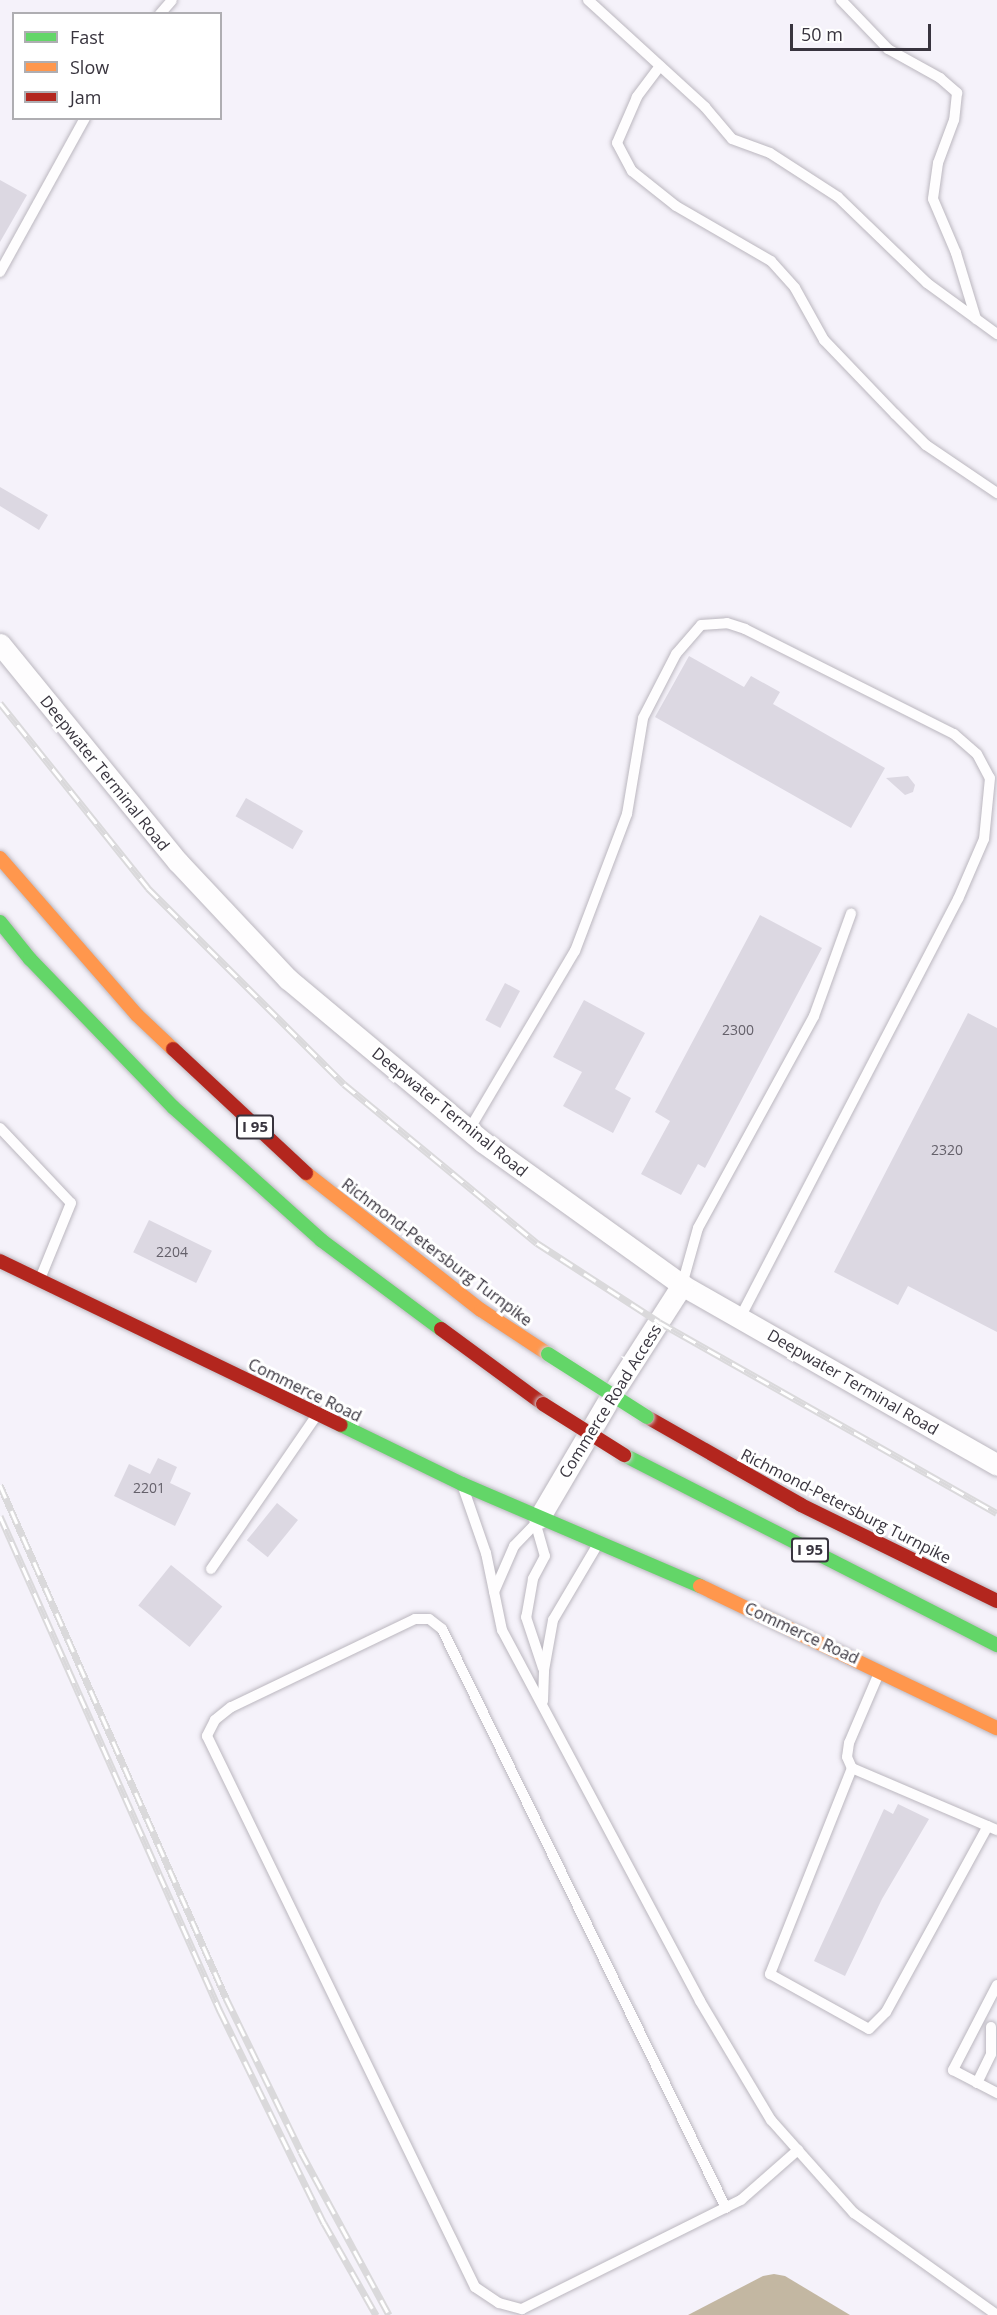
<!DOCTYPE html>
<style>
body{margin:0}
#map{position:relative;width:997px;height:2315px;overflow:hidden;background:#f5f2fa;font-family:"Open Sans",sans-serif}
div>[style]{position:absolute}
[style*='--x']{left:calc(var(--x)*1px);top:calc(var(--y)*1px);width:calc(var(--w)*1px);rotate:calc(var(--a)*1deg)}
.water>*{inset:0;background:#c3b7a2}
.building>*{inset:0;background:#dcd8e2;transform-origin:0 0}
.roads{filter:drop-shadow(0 0 2px #bbb7bf) drop-shadow(0 0 2px #bbb7bf)}
.lane>*{height:10px;margin:-5px;padding:0 5px;transform-origin:5px;border-radius:5px;background:#fefdfe}
.street>*{height:21px;margin:-10.5px;padding:0 10.5px;transform-origin:10.5px;border-radius:10.5px;background:#fefdfe}
.fast>*{height:14px;margin:-7px;padding:0 7px;transform-origin:7px;border-radius:7px;background:#63d668}
.slow>*{height:14px;margin:-7px;padding:0 7px;transform-origin:7px;border-radius:7px;background:#ff974d}
.jam>*{height:14px;margin:-7px;padding:0 7px;transform-origin:7px;border-radius:7px;background:#b3261e}
.rail>*{height:7px;margin-top:-3.5px;transform-origin:0;background:repeating-linear-gradient(90deg,#fff 0 14px,#dad9db 0 28px);box-sizing:border-box;border-block:2px solid #dad9db}
.bridges{filter:drop-shadow(0 0 2px #cfced3) drop-shadow(0 0 2px #cfced3)}
.fast-bridge>*{height:14px;margin:-7px;padding:0 7px;transform-origin:7px;border-radius:7px;background:#63d668}
.jam-bridge>*{height:14px;margin:-7px;padding:0 7px;transform-origin:7px;border-radius:7px;background:#b3261e}
span{translate:-50% -50%;white-space:nowrap;text-align:center;line-height:1.15;-webkit-text-stroke:6px #fff;paint-order:stroke}
.number-label{font-size:14px;color:#64606a}
.number-label span{-webkit-text-stroke-width:0}
.shield-label span{padding:2px 4px;background:#fff;border:2px solid;border-radius:4px;-webkit-text-stroke-width:0}
.shield-label{font-size:15px;color:#38343e;font-weight:700}
.street-label{font-size:16px;color:#38343e}
.legend{position:absolute;left:12px;top:12px;width:210px;height:108px;box-sizing:border-box;background:#fff;border:2px solid #afaeb2;margin:0;padding:8px 10px;list-style:none;font-size:18px;color:#38343e}
.legend li{display:flex;align-items:center;gap:12px;height:30px}
.legend b{width:30px;border:2px solid #afaeb2}
.scale{position:absolute;left:790px;top:24px;width:141px;height:27px;box-sizing:border-box;border:3px solid #38343e;border-top:0;padding-left:8px;font-size:18px;line-height:21px;white-space:nowrap;color:#38343e;-webkit-text-stroke:4px #fff;paint-order:stroke}
</style>
<div id="map">
<div class="water">
<div style="clip-path:polygon(774px 2274px,785px 2276px,850px 2315px,688px 2315px,763px 2276px)"></div>
</div>
<div class="building">
<div style="clip-path:polygon(0 180px,27px 195px,0 242px)"></div>
<div style="clip-path:polygon(0 487px,48px 515px,39px 530px,0 506px)"></div>
<div style="clip-path:polygon(689px 656px,744px 687px,751px 676px,780px 692px,773px 704px,885px 768px,851px 828px,655px 717px)"></div>
<div style="clip-path:polygon(908px 776px,915px 785px,913px 792px,905px 795px,886px 778px)"></div>
<div style="left:246px;top:798px;width:66px;height:21px;rotate:30deg"></div>
<div style="clip-path:polygon(760px 915px,822px 948px,705px 1168px,698px 1164px,681px 1195px,641px 1174px,670px 1121px,655px 1112px)"></div>
<div style="left:505px;top:983px;width:17px;height:42px;rotate:28deg"></div>
<div style="clip-path:polygon(584px 1000px,645px 1033px,615px 1089px,631px 1098px,613px 1133px,563px 1106px,582px 1072px,553px 1057px)"></div>
<div style="clip-path:polygon(968px 1013px,997px 1028px,997px 1332px,908px 1286px,898px 1305px,834px 1272px)"></div>
<div style="left:149px;top:1220px;width:70px;height:36px;rotate:26deg"></div>
<div style="clip-path:polygon(158px 1458px,177px 1467px,170px 1483px,191px 1493px,175px 1526px,114px 1496px,129px 1464px,150px 1474px)"></div>
<div style="left:277px;top:1503px;width:27px;height:48px;rotate:39deg"></div>
<div style="left:171px;top:1565px;width:66px;height:52px;rotate:39deg"></div>
<div style="clip-path:polygon(898px 1804px,929px 1819px,882px 1899px,845px 1976px,814px 1961px,884px 1809px,893px 1814px)"></div>
</div>
<div class="roads">
<div class="lane">
<div style="--x:588;--y:0;--w:159;--a:42.4"></div>
<div style="--x:705;--y:107;--w:42;--a:49.8"></div>
<div style="--x:732;--y:139;--w:40;--a:20.2"></div>
<div style="--x:770;--y:153;--w:81;--a:32.9"></div>
<div style="--x:838;--y:197;--w:124;--a:44"></div>
<div style="--x:927;--y:283;--w:87;--a:36.1"></div>
<div style="--x:841;--y:0;--w:68;--a:46.2"></div>
<div style="--x:888;--y:49;--w:60;--a:29.1"></div>
<div style="--x:940;--y:78;--w:23;--a:41"></div>
<div style="--x:957;--y:93;--w:27;--a:96"></div>
<div style="--x:954;--y:120;--w:46;--a:110.4"></div>
<div style="--x:938;--y:163;--w:36;--a:98"></div>
<div style="--x:933;--y:199;--w:59;--a:66.9"></div>
<div style="--x:956;--y:253;--w:69;--a:73.1"></div>
<div style="--x:160;--y:14;--w:18;--a:-49"></div>
<div style="--x:660;--y:66;--w:39;--a:127"></div>
<div style="--x:637;--y:97;--w:50;--a:113.5"></div>
<div style="--x:617;--y:143;--w:32;--a:62"></div>
<div style="--x:632;--y:171;--w:56;--a:38.5"></div>
<div style="--x:676;--y:206;--w:110;--a:30.1"></div>
<div style="--x:771;--y:261;--w:36;--a:48"></div>
<div style="--x:795;--y:288;--w:60;--a:60.9"></div>
<div style="--x:824;--y:340;--w:103;--a:46.2"></div>
<div style="--x:895;--y:414;--w:44;--a:45"></div>
<div style="--x:926;--y:445;--w:86;--a:34.1"></div>
<div style="--x:0;--y:272;--w:176;--a:-61.1"></div>
<div style="--x:0;--y:1128;--w:103;--a:46.6"></div>
<div style="--x:71;--y:1203;--w:82;--a:112.2"></div>
<div style="--x:469;--y:1130;--w:208;--a:-59.4"></div>
<div style="--x:575;--y:951;--w:147;--a:-69.2"></div>
<div style="--x:627;--y:814;--w:97;--a:-80.5"></div>
<div style="--x:643;--y:718;--w:72;--a:-62.7"></div>
<div style="--x:676;--y:654;--w:38;--a:-49"></div>
<div style="--x:701;--y:625;--w:26;--a:-4"></div>
<div style="--x:727;--y:623;--w:19;--a:18"></div>
<div style="--x:745;--y:629;--w:234;--a:26.7"></div>
<div style="--x:954;--y:734;--w:30;--a:41"></div>
<div style="--x:977;--y:754;--w:27;--a:62"></div>
<div style="--x:990;--y:778;--w:61;--a:95.6"></div>
<div style="--x:984;--y:839;--w:65;--a:113.4"></div>
<div style="--x:958;--y:899;--w:472;--a:117.5"></div>
<div style="--x:682;--y:1285;--w:59;--a:-74.3"></div>
<div style="--x:698;--y:1228;--w:242;--a:-61.3"></div>
<div style="--x:814;--y:1016;--w:109;--a:-70.1"></div>
<div style="--x:464;--y:1490;--w:67;--a:70.8"></div>
<div style="--x:486;--y:1553;--w:79;--a:78.3"></div>
<div style="--x:502;--y:1630;--w:421;--a:61.9"></div>
<div style="--x:700;--y:2001;--w:139;--a:59.2"></div>
<div style="--x:771;--y:2120;--w:125;--a:48.3"></div>
<div style="--x:854;--y:2213;--w:176;--a:35.5"></div>
<div style="--x:536;--y:1525;--w:32;--a:74"></div>
<div style="--x:545;--y:1556;--w:26;--a:118"></div>
<div style="--x:533;--y:1579;--w:39;--a:100"></div>
<div style="--x:526;--y:1617;--w:54;--a:71.6"></div>
<div style="--x:211;--y:1569;--w:186;--a:-55.5"></div>
<div style="--x:494;--y:1592;--w:50;--a:-66.5"></div>
<div style="--x:514;--y:1546;--w:36;--a:-46"></div>
<div style="--x:879;--y:1673;--w:76;--a:113.2"></div>
<div style="--x:849;--y:1743;--w:14;--a:98"></div>
<div style="--x:847;--y:1757;--w:12;--a:66"></div>
<div style="--x:852;--y:1768;--w:158;--a:23.2"></div>
<div style="--x:543;--y:1701;--w:31;--a:-88"></div>
<div style="--x:544;--y:1670;--w:51;--a:-79.8"></div>
<div style="--x:553;--y:1620;--w:88;--a:-59.4"></div>
<div style="--x:852;--y:1768;--w:222;--a:111.7"></div>
<div style="--x:770;--y:1974;--w:113;--a:29.1"></div>
<div style="--x:869;--y:2029;--w:24;--a:-45"></div>
<div style="--x:886;--y:2012;--w:212;--a:-61.3"></div>
<div style="--x:997;--y:1985;--w:96;--a:117.4"></div>
<div style="--x:953;--y:2070;--w:50;--a:27.6"></div>
<div style="--x:977;--y:2083;--w:32;--a:-64"></div>
<div style="--x:991;--y:2054;--w:27;--a:-90"></div>
<div style="--x:726;--y:2208;--w:645;--a:-116.13"></div>
<div style="--x:442;--y:1629;--w:16;--a:-142"></div>
<div style="--x:429;--y:1619;--w:14;--a:180"></div>
<div style="--x:415;--y:1619;--w:204;--a:154.4"></div>
<div style="--x:231;--y:1707;--w:21;--a:141"></div>
<div style="--x:215;--y:1720;--w:18;--a:117"></div>
<div style="--x:207;--y:1736;--w:613;--a:64.06"></div>
<div style="--x:475;--y:2287;--w:29;--a:34"></div>
<div style="--x:499;--y:2303;--w:24;--a:15"></div>
<div style="--x:522;--y:2309;--w:245;--a:-26.5"></div>
<div style="--x:741;--y:2200;--w:76;--a:-41.3"></div>
</div>
<div class="street">
<div style="--x:0;--y:644;--w:281;--a:50.8"></div>
<div style="--x:178;--y:862;--w:161;--a:46.8"></div>
<div style="--x:288;--y:979;--w:254;--a:39.9"></div>
<div style="--x:483;--y:1142;--w:245;--a:35.7"></div>
<div style="--x:682;--y:1285;--w:363;--a:29.7"></div>
<div style="--x:539;--y:1518;--w:144;--a:-59.5"></div>
<div style="--x:612;--y:1394;--w:130;--a:-57.3"></div>
</div>
<div class="fast">
<div style="--x:0;--y:922;--w:48;--a:51"></div>
<div style="--x:30;--y:959;--w:207;--a:46"></div>
<div style="--x:174;--y:1108;--w:198;--a:41.9"></div>
<div style="--x:321;--y:1240;--w:149;--a:36.6"></div>
<div style="--x:341;--y:1425;--w:135;--a:26"></div>
<div style="--x:462;--y:1484;--w:259;--a:23.2"></div>
<div style="--x:624;--y:1455;--w:419;--a:27"></div>
</div>
<div class="slow">
<div style="--x:0;--y:858;--w:208;--a:48.9"></div>
<div style="--x:137;--y:1015;--w:50;--a:43.4"></div>
<div style="--x:306;--y:1173;--w:222;--a:38.1"></div>
<div style="--x:481;--y:1310;--w:80;--a:33.3"></div>
<div style="--x:700;--y:1586;--w:329;--a:25.6"></div>
</div>
<div class="jam">
<div style="--x:173;--y:1049;--w:182;--a:43"></div>
<div style="--x:0;--y:1261;--w:378;--a:25.7"></div>
<div style="--x:441;--y:1329;--w:127;--a:36.3"></div>
<div style="--x:647;--y:1417;--w:177;--a:29.7"></div>
<div style="--x:801;--y:1505;--w:218;--a:26.1"></div>
</div>
</div>
<div class="rail">
<div style="--x:0;--y:703;--w:237;--a:51.3"></div>
<div style="--x:148;--y:888;--w:277;--a:45"></div>
<div style="--x:344;--y:1084;--w:250;--a:39.5"></div>
<div style="--x:537;--y:1243;--w:145;--a:32.9"></div>
<div style="--x:659;--y:1322;--w:388;--a:29.5"></div>
<div style="--x:0;--y:1485;--w:561;--a:66.22"></div>
<div style="--x:226;--y:1998;--w:171;--a:64"></div>
<div style="--x:301;--y:2152;--w:185;--a:61.6"></div>
<div style="--x:0;--y:1516;--w:542;--a:66.04"></div>
<div style="--x:220;--y:2011;--w:236;--a:63.9"></div>
<div style="--x:324;--y:2223;--w:106;--a:60.5"></div>
</div>
<div class="bridges">
<div class="fast-bridge">
<div style="--x:548;--y:1354;--w:117;--a:32.5"></div>
</div>
<div class="jam-bridge">
<div style="--x:543;--y:1404;--w:96;--a:32.2"></div>
</div>
</div>
<div class="number-label">
<span style="left:738px;top:1030px">2300</span>
<span style="left:947px;top:1150px">2320</span>
<span style="left:172px;top:1252px">2204</span>
<span style="left:149px;top:1488px">2201</span>
</div>
<div class="shield-label">
<span style="left:255px;top:1127px">I 95</span>
<span style="left:810px;top:1550px">I 95</span>
</div>
<div class="street-label">
<span style="left:105px;top:773px;rotate:51deg">Deepwater Terminal Road</span>
<span style="left:450px;top:1112px;rotate:39deg">Deepwater Terminal Road</span>
<span style="left:437px;top:1252px;rotate:37deg">Richmond-Petersburg Turnpike</span>
<span style="left:853px;top:1382px;rotate:30deg">Deepwater Terminal Road</span>
<span style="left:305px;top:1390px;rotate:26deg">Commerce Road</span>
<span style="left:610px;top:1401px;rotate:-58deg">Commerce Road Access</span>
<span style="left:846px;top:1506px;rotate:27deg">Richmond-Petersburg Turnpike</span>
<span style="left:802px;top:1633px;rotate:25deg">Commerce Road</span>
</div>
<ul class="legend">
<li><b style="height:8px;background:#63d668"></b>Fast</li>
<li><b style="height:8px;background:#ff974d"></b>Slow</li>
<li><b style="height:8px;background:#b3261e"></b>Jam</li>
</ul>
<div class="scale">50 m</div>
</div>
